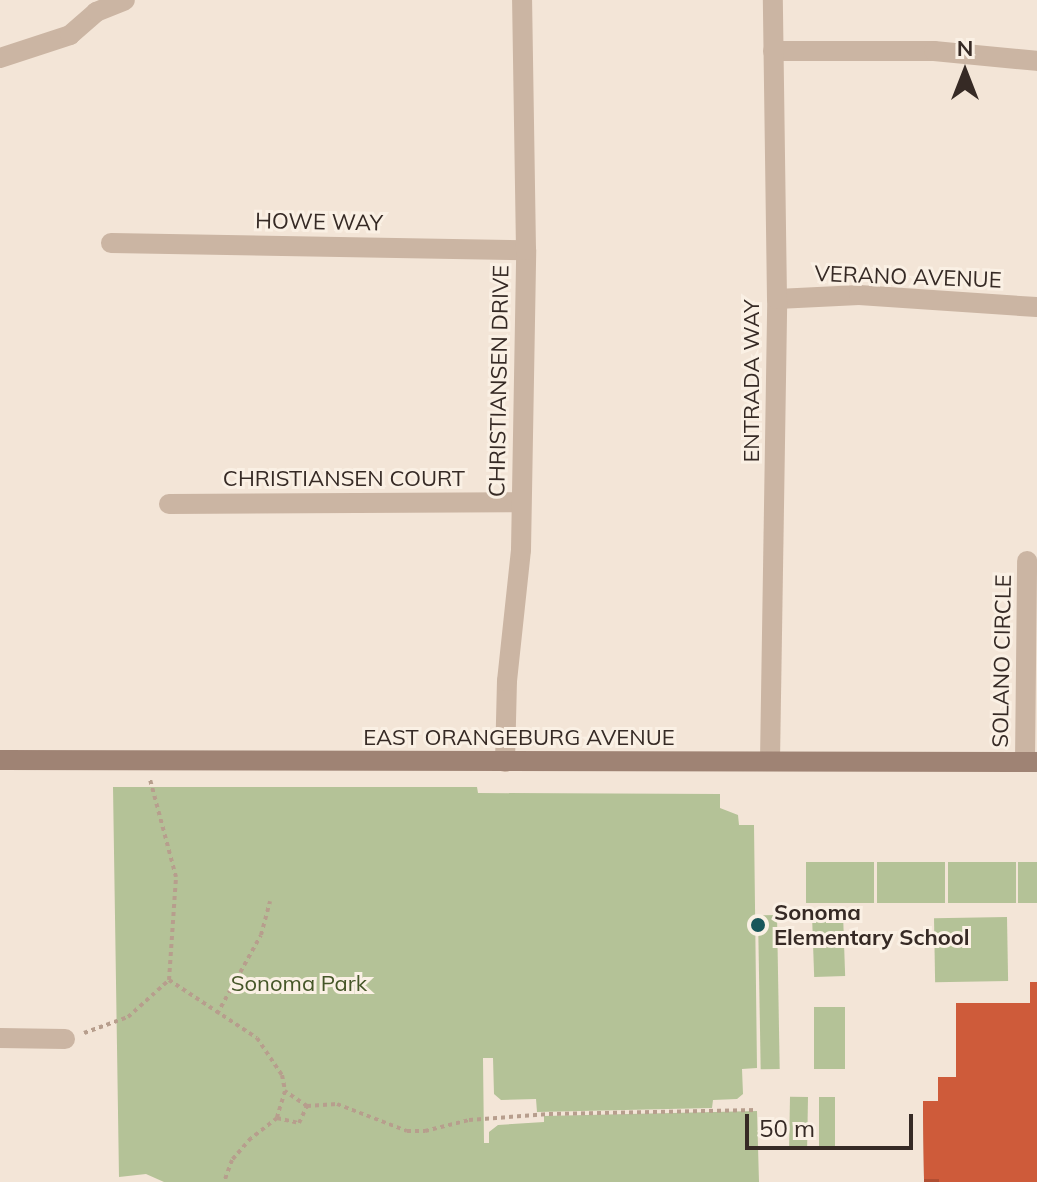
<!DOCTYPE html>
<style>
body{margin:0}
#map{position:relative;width:1037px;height:1182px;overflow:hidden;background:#f3e5d7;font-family:Mulish,sans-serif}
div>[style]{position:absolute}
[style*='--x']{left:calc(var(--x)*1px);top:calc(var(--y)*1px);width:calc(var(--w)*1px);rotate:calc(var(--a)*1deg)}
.green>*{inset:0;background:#b4c297;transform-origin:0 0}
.path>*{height:4px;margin-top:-2px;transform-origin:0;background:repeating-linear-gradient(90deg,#b79e8d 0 4px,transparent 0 8px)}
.street>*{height:20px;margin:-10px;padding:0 10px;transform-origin:10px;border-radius:10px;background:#cbb5a3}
.secondary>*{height:20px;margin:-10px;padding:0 10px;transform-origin:10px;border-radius:10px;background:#9f8374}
.wall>*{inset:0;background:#b14e32}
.building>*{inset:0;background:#ce5b3a}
.dots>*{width:22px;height:22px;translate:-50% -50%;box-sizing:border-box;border:4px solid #faf0e4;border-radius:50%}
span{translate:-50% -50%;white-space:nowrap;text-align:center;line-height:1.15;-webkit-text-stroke:6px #faf0e4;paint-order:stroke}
.street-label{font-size:22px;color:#362a25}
.poi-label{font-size:22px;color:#362a25;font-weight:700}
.left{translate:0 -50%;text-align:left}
.park-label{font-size:22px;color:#455628}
.north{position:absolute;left:925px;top:32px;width:80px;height:80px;-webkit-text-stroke:6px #faf0e4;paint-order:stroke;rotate:0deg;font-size:22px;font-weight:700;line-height:32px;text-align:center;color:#362a25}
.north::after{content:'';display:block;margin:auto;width:28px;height:36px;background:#362a25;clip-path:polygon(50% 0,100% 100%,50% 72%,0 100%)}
.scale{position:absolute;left:745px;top:1114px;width:168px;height:36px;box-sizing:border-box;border:4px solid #362a25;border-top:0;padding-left:10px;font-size:24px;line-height:28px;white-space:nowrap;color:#362a25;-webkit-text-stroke:6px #faf0e4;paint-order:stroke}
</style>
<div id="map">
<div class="green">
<div style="clip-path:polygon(113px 787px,477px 787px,478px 793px,720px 794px,720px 808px,738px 815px,739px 825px,754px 825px,757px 1068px,742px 1069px,743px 1094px,737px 1099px,713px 1100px,712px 1108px,537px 1112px,536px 1099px,501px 1100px,494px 1094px,493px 1058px,483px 1058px,484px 1143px,489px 1143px,489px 1132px,498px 1125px,544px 1122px,544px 1116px,757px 1111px,759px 1182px,164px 1182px,146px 1174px,119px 1177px)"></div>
<div style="left:806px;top:862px;width:68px;height:41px"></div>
<div style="left:877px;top:862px;width:68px;height:41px"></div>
<div style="left:948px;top:862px;width:68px;height:41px"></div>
<div style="left:1018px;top:862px;width:19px;height:41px"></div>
<div style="left:843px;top:914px;width:62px;height:31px;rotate:88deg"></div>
<div style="left:777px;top:915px;width:154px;height:19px;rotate:89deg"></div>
<div style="left:1007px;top:917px;width:64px;height:73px;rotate:89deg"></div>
<div style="left:814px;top:1007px;width:31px;height:62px"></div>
<div style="left:808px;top:1097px;width:50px;height:18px;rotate:91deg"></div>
<div style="left:819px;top:1097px;width:16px;height:50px"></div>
</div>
<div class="path">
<div style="--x:169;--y:980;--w:105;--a:33.4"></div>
<div style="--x:257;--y:1038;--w:45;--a:56"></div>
<div style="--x:282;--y:1075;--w:16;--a:79"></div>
<div style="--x:285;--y:1091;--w:28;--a:107"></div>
<div style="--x:277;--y:1118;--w:33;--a:142"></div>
<div style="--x:251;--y:1138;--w:29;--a:131"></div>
<div style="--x:232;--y:1160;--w:23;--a:110"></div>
<div style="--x:217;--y:1014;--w:90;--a:-60.9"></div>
<div style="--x:261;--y:935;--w:35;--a:-75"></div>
<div style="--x:84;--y:1033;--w:47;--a:-20"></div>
<div style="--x:128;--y:1017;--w:55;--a:-42.1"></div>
<div style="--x:169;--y:980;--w:103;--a:-86.1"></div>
<div style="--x:176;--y:877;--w:101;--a:-104.9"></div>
<div style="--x:307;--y:1106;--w:30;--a:-4"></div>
<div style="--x:337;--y:1104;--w:75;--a:21.1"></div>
<div style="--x:407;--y:1131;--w:18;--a:0"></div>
<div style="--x:425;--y:1131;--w:45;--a:-14"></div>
<div style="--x:469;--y:1120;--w:80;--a:-4.3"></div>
<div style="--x:549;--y:1114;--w:208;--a:-1.1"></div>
<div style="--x:277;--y:1118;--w:23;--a:13"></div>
<div style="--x:299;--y:1123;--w:19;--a:-65"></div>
<div style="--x:307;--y:1106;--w:27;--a:-146"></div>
</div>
<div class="street">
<div style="--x:773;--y:51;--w:161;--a:0"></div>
<div style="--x:934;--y:51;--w:103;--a:5.5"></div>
<div style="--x:0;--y:58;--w:74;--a:-18.2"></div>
<div style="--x:70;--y:35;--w:35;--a:-41"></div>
<div style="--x:96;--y:12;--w:31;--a:-22"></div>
<div style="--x:111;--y:243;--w:415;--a:1"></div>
<div style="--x:777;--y:299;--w:82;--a:-2.8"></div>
<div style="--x:859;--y:295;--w:178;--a:3.9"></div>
<div style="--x:169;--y:504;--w:351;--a:-0.3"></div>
<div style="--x:770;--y:761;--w:462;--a:-89.1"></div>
<div style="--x:777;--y:299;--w:299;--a:-90.8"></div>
<div style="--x:505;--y:762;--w:81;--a:-88.6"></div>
<div style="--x:507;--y:681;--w:132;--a:-83.9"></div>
<div style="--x:521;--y:550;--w:300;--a:-89"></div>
<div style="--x:526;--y:250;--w:250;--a:-90.9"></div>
<div style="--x:1025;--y:762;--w:201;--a:-89.4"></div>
<div style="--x:0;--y:1038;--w:65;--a:0.9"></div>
</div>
<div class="secondary">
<div style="--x:0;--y:760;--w:1037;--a:0.11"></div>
</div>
<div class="wall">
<div style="clip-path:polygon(956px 1077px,1037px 1182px,924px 1182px,923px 1101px,938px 1101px)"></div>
</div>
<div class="building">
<div style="clip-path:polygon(1030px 982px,1037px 982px,1037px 1182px,939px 1182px,939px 1179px,924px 1179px,923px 1101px,938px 1101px,938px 1077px,956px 1077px,956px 1003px,1030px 1003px)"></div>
</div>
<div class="dots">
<div style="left:758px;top:925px;background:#18565a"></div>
</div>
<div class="street-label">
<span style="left:319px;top:222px;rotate:1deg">HOWE WAY</span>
<span style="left:908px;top:277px;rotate:2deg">VERANO AVENUE</span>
<span style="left:499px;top:381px;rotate:-89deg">CHRISTIANSEN DRIVE</span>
<span style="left:752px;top:381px;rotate:-90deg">ENTRADA WAY</span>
<span style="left:344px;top:479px">CHRISTIANSEN COURT</span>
<span style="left:1002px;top:661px;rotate:-89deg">SOLANO CIRCLE</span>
<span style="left:519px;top:738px">EAST ORANGEBURG AVENUE</span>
</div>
<div class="poi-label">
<span class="left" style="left:774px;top:925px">Sonoma<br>Elementary School</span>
</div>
<div class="park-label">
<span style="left:299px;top:984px">Sonoma Park</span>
</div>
<div class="north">N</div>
<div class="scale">50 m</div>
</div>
